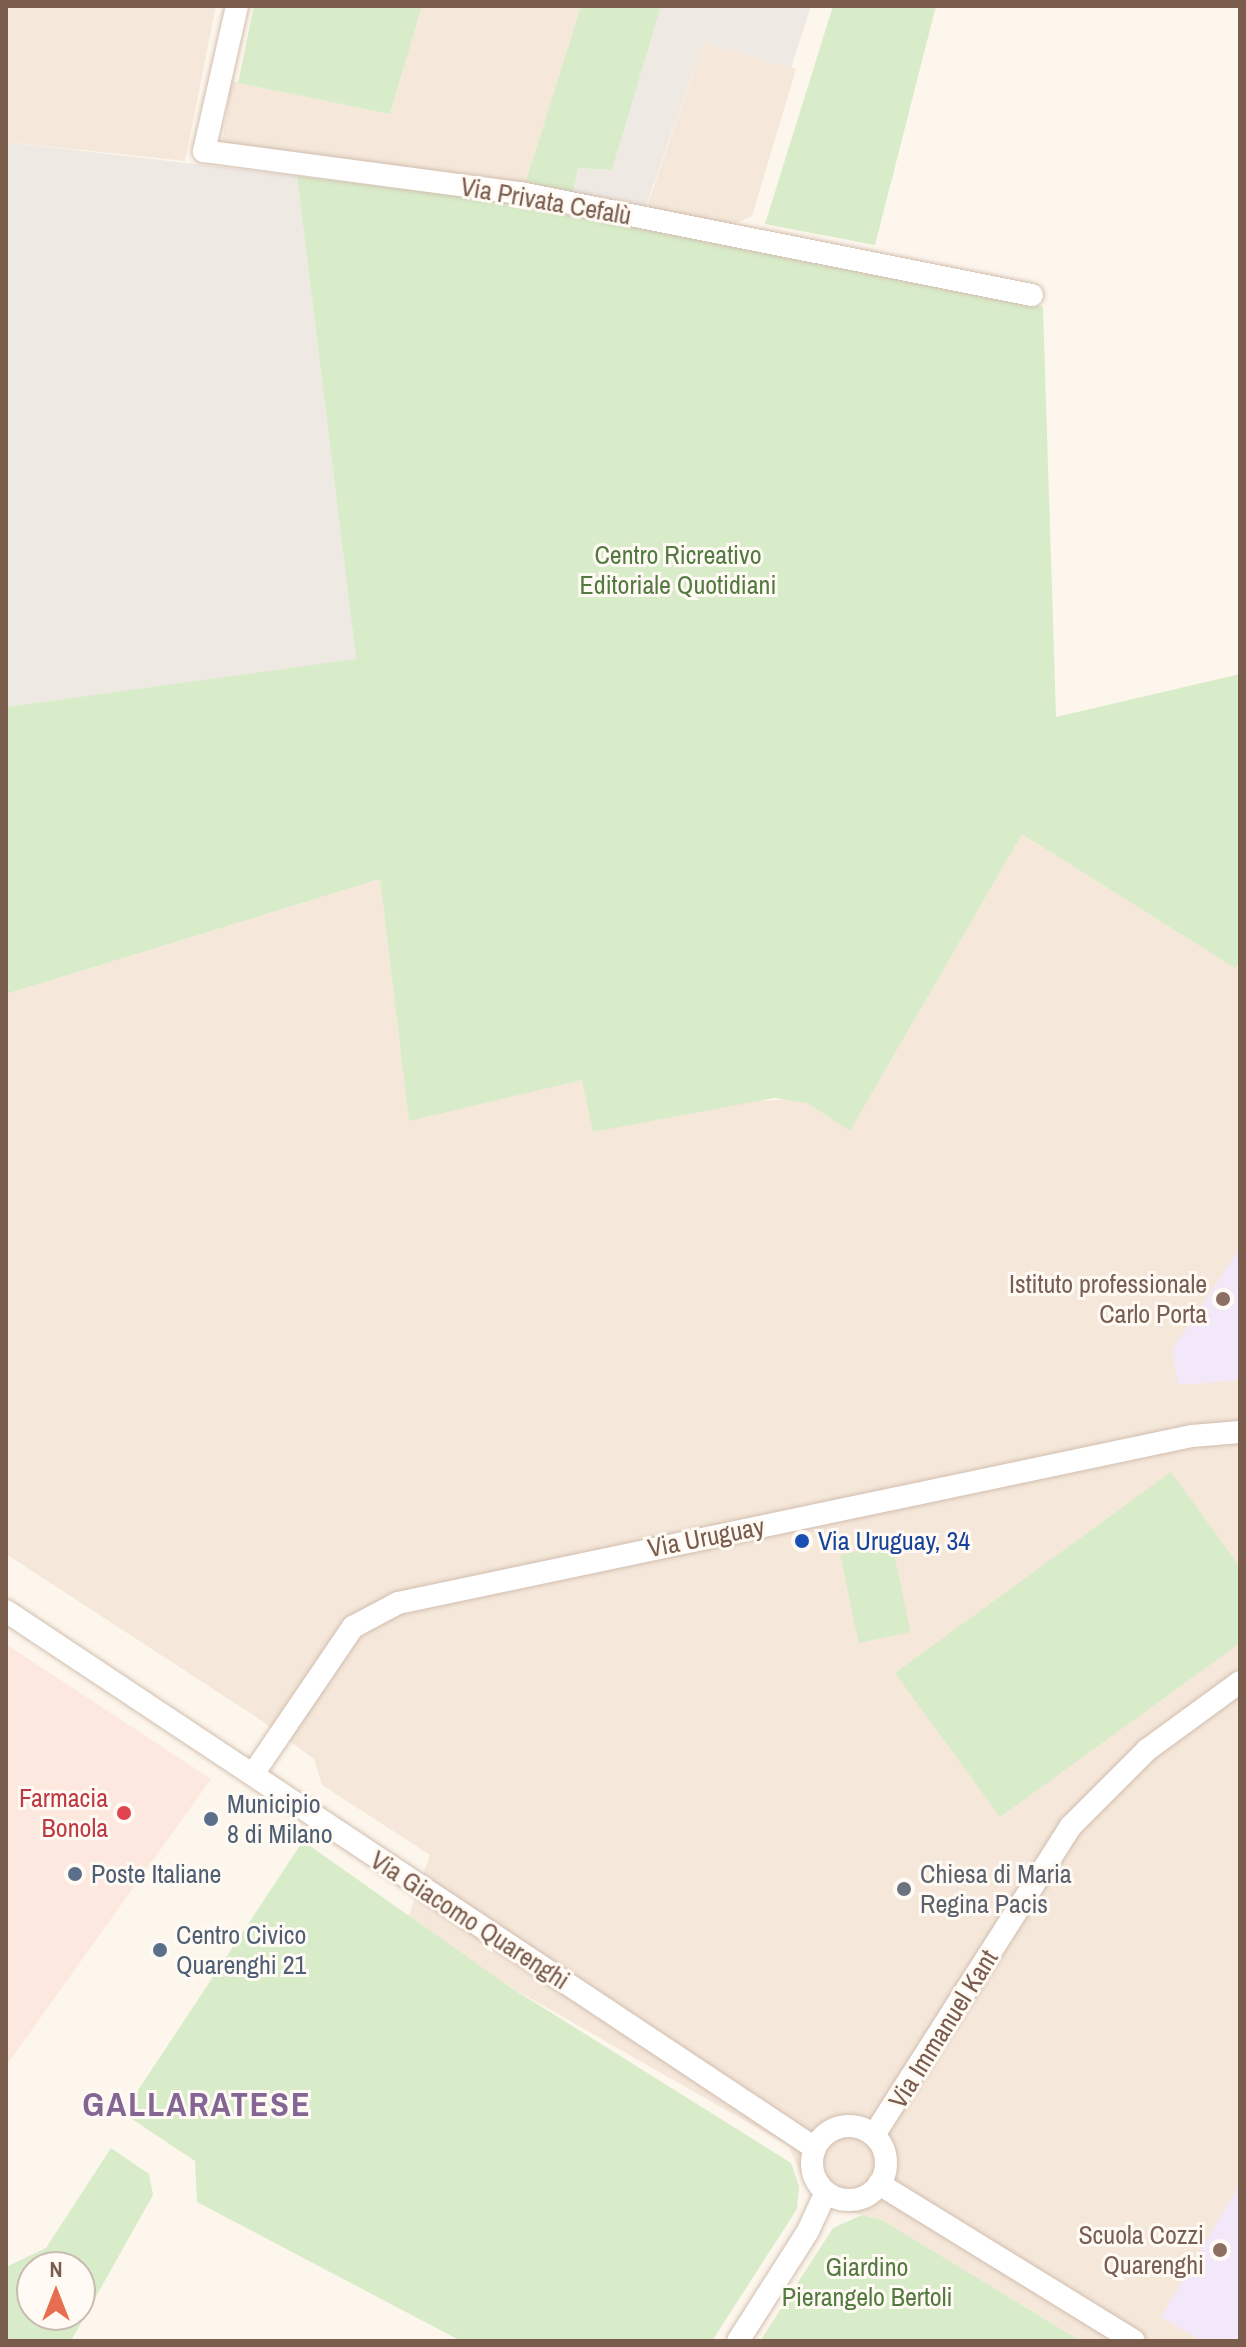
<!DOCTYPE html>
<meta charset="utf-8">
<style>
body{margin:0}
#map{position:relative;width:1246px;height:2347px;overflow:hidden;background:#fdf6ec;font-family:"Archivo Narrow",sans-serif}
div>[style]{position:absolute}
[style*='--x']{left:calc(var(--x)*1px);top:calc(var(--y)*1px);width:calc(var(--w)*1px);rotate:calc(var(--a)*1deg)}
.residential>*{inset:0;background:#f5e8da}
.commercial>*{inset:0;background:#fde8e0}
.industrial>*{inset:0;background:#efe9e4}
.education>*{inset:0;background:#f3e8fa}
.green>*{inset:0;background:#d8ecc9;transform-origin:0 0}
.roads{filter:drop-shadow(0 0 2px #d1beb0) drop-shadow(0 0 2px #d1beb0)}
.minor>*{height:22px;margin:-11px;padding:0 11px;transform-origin:11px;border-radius:11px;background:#fff}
.minor>.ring{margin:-11px;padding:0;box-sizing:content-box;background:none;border:22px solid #fff;border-radius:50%}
.dots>*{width:22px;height:22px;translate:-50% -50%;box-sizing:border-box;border:4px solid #fffaf3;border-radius:50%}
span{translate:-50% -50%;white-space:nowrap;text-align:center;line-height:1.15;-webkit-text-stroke:6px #fffaf3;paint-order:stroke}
.street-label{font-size:26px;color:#7a5c4d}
.park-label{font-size:26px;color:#537a41}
.education-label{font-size:26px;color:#785e54}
.right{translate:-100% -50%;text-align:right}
.transit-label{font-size:26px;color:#164399}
.left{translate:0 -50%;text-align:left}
.health-label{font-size:26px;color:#be3a42}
.service-label{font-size:26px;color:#4e5e75}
.worship-label{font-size:26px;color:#5b616d}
.district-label{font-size:34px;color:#846695;font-weight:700;letter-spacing:2px}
.frame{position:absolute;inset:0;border:8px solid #7a5c4d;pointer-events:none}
.north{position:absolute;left:16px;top:2251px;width:80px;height:80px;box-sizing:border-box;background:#fffaf3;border:2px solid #cabbb1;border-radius:50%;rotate:0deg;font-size:22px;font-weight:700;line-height:32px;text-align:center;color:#7a5c4d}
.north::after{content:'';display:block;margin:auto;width:28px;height:36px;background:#e76f51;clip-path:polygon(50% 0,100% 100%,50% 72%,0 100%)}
</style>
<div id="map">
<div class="residential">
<div style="clip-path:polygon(6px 6px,216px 6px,185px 161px,6px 142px)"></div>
<div style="clip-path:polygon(422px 6px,581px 6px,525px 184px,222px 145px,231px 81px,390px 114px)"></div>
<div style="clip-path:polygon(703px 42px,796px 69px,752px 216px,727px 227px,646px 209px)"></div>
<div style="clip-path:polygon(1022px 834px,1234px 967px,1240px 960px,1240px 2341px,1081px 2341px,882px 2220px,834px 2208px,802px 2177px,789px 2146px,507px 1985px,408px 1918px,430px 1855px,322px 1785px,314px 1759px,256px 1717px,6px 1554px,6px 994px,380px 879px,409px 1120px,582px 1080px,756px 1101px,792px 1099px,807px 1103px,850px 1131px)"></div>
</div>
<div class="commercial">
<div style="clip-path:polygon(6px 1644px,211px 1779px,6px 2066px)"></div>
</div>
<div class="industrial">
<div style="clip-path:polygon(661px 6px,811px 6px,791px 68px,703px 42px,645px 209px,573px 193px,578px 168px,612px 170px)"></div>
<div style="clip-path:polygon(6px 142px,297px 176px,356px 660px,6px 707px)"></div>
</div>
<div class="education">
<div style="clip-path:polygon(1240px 1248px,1240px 1380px,1178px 1385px,1172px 1350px)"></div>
<div style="clip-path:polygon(1240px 2184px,1240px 2341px,1202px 2341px,1161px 2317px)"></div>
</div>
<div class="green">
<div style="clip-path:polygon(254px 6px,422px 6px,390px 114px,238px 83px)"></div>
<div style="clip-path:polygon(581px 6px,661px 6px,612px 170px,578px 168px,573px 193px,525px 184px)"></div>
<div style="clip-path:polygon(833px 6px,936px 6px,875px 245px,765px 224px)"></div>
<div style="clip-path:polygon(297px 176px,516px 203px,1043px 307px,1056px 717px,1240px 674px,1240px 960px,1235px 968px,1022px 834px,850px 1131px,807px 1103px,774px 1098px,593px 1132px,582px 1080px,409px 1121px,380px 879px,6px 994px,6px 707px,356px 659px)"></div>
<div style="clip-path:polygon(1171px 1472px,1240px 1567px,1240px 1643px,1000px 1817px,895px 1673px)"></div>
<div style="left:892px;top:1544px;width:90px;height:53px;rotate:78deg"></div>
<div style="clip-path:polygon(303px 1841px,507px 1985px,791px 2163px,799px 2186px,797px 2209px,712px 2341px,461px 2341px,197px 2202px,195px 2161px,123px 2113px)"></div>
<div style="clip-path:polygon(evenodd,111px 2148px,149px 2174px,153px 2195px,71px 2341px,6px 2341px,6px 2267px,46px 2248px,111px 2148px,32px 2267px,80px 2267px,80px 2315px,32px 2315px,32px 2267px)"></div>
<div style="clip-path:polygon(862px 2215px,882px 2220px,1081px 2341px,760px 2341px,833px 2228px)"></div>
</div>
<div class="roads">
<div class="minor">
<div style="--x:237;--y:6;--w:149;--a:102.8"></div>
<div style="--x:204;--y:151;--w:319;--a:7.6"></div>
<div style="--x:520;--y:193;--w:522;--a:11.27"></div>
<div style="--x:6;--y:1611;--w:971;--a:33.58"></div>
<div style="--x:253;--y:1774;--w:178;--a:-55.8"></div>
<div style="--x:353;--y:1627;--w:51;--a:-28.1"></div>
<div style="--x:398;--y:1603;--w:811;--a:-11.88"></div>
<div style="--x:1192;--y:1436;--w:48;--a:-4.8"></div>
<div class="ring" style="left:812px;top:2126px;width:52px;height:52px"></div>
<div style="--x:874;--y:2135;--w:366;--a:-57.5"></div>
<div style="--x:1071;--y:1826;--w:107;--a:-45"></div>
<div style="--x:1147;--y:1750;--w:115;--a:-36.2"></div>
<div style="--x:879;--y:2184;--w:299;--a:31.6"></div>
<div style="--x:738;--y:2341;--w:130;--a:-57.5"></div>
<div style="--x:808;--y:2231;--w:43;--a:-65.2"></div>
</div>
</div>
<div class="dots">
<div style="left:1223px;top:1299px;background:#8d6e63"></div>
<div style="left:802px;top:1541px;background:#1a4fb4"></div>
<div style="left:124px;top:1813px;background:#e0444e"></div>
<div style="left:211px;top:1819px;background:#5c6f8a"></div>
<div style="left:75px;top:1874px;background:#5c6f8a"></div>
<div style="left:904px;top:1889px;background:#6b7280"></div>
<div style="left:160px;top:1950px;background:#5c6f8a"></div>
<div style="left:1220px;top:2250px;background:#8d6e63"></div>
</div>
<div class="street-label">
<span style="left:546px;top:201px;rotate:10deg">Via Privata Cefalù</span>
<span style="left:706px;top:1537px;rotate:-11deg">Via Uruguay</span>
<span style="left:470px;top:1920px;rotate:33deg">Via Giacomo Quarenghi</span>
<span style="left:943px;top:2029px;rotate:-58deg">Via Immanuel Kant</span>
</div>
<div class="park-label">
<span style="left:678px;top:570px">Centro Ricreativo<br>Editoriale Quotidiani</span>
<span style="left:867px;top:2282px">Giardino<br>Pierangelo Bertoli</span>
</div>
<div class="education-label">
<span class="right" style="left:1207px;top:1299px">Istituto professionale<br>Carlo Porta</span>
<span class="right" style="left:1204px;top:2250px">Scuola Cozzi<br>Quarenghi</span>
</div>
<div class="transit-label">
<span class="left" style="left:818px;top:1541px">Via Uruguay, 34</span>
</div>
<div class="health-label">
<span class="right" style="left:108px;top:1813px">Farmacia<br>Bonola</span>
</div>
<div class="service-label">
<span class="left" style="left:227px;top:1819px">Municipio<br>8 di Milano</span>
<span class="left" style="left:91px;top:1874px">Poste Italiane</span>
<span class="left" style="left:176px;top:1950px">Centro Civico<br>Quarenghi 21</span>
</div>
<div class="worship-label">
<span class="left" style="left:920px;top:1889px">Chiesa di Maria<br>Regina Pacis</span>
</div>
<div class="district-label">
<span style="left:197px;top:2105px">GALLARATESE</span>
</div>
<div class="frame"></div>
<div class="north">N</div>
</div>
